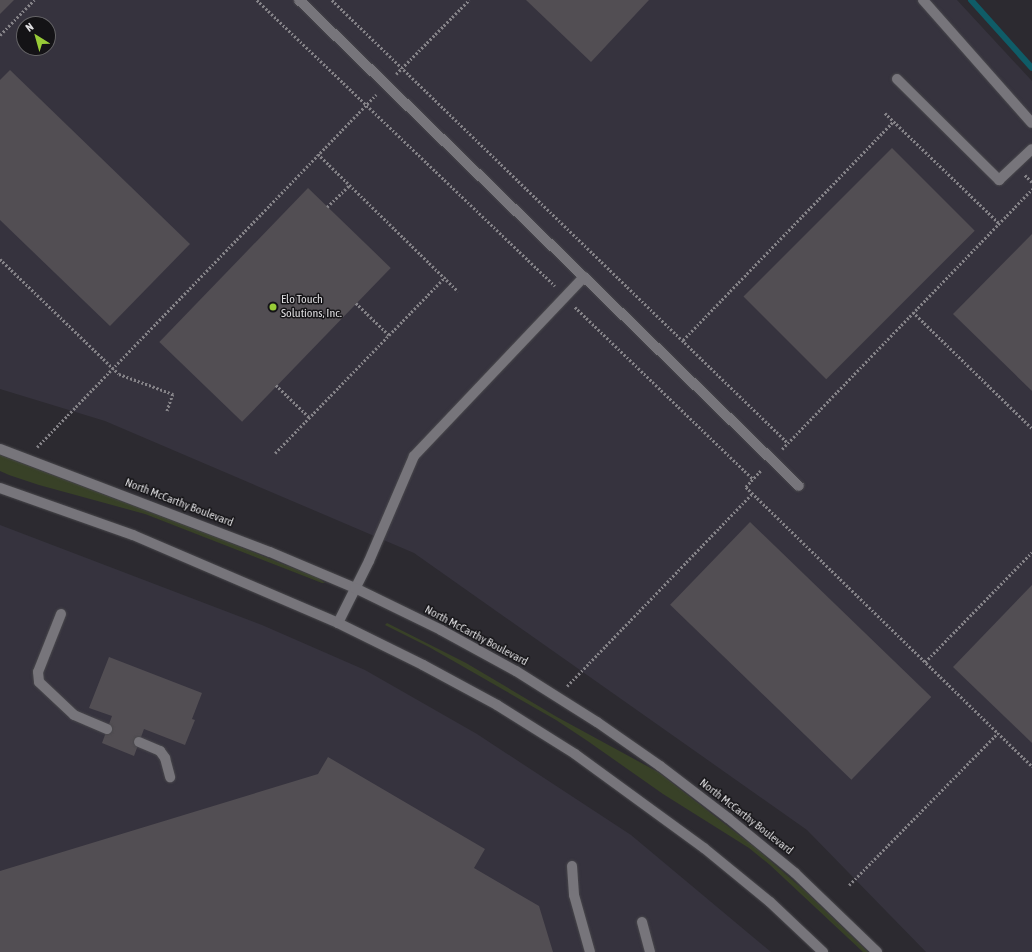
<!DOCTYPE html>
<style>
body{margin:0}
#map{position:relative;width:1032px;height:952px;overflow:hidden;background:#2c2a30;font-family:"Asap Condensed",sans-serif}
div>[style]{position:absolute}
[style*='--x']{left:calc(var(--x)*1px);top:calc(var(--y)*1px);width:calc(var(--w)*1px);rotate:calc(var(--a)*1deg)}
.built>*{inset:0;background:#36333e}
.green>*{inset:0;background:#384127}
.stream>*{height:6px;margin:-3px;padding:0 3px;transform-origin:3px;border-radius:3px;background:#0f5c67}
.building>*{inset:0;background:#524e53;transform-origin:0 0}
.path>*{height:2.5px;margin-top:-1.25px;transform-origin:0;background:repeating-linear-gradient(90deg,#858388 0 2px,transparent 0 4px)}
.roads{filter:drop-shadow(0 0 1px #49484c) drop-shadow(0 0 1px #49484c)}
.lane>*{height:10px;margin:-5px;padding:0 5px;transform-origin:5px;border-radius:5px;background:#77757b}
.secondary>*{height:10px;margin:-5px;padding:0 5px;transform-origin:5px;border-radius:5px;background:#77757b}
.dots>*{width:11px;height:11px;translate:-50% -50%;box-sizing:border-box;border:2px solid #141316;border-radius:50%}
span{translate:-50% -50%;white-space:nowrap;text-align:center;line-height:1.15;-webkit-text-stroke:3px #141316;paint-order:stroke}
.poi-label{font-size:12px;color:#dfdee1}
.left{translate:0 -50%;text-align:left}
.street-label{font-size:12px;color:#dfdee1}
.north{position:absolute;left:16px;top:16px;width:40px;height:40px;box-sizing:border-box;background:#141316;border:1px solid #656467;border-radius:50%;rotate:323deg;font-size:11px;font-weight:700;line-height:16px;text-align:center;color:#dfdee1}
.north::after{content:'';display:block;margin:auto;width:14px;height:18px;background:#98cb37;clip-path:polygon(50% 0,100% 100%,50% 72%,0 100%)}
</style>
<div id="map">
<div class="built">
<div style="clip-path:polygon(evenodd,0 0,957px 0,1032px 81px,1032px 952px,926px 952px,807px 830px,414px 553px,105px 421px,0 389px,0 0,24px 24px,48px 24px,48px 48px,24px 48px,24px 24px)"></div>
<div style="clip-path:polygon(0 525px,262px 625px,365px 670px,477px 734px,631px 835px,771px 952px,0 952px)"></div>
</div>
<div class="green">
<div style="clip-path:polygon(0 455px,223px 540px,318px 578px,325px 583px,322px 583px,145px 514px,39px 485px,9px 475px,0 471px)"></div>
<div style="clip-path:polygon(387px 623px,466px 663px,557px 717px,658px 772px,757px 849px,805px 891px,868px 952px,863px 952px,770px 865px,749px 848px,663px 794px,589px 742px,556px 720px,429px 647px,385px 625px)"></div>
</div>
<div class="stream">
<div style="--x:971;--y:0;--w:91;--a:48.1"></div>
</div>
<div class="building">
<div style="clip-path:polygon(0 0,14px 0,0 14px)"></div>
<div style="clip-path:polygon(526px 0,649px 0,591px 62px)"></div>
<div style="clip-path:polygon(10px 70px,190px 244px,110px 326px,0 220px,0 80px)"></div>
<div style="left:892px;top:148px;width:117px;height:210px;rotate:45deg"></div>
<div style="left:308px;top:188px;width:115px;height:214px;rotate:44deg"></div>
<div style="clip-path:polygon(1032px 234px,1032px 391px,953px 314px)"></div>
<div style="left:750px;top:522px;width:252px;height:115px;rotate:44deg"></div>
<div style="clip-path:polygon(1032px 585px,1032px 743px,953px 667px)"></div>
<div style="clip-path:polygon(109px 657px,202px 693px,192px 719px,195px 720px,185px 745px,144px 729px,134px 756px,102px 743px,112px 716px,89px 708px)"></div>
<div style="clip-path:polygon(328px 757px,485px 849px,474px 868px,539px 906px,553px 952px,0 952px,0 871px,318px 774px)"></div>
</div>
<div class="path">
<div style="--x:257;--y:0;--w:413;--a:43.8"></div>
<div style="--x:332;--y:0;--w:636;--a:44.17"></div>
<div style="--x:0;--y:35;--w:49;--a:-45.8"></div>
<div style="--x:396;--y:74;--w:104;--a:-45.4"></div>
<div style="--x:885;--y:113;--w:158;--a:44"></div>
<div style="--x:318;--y:154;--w:196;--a:44.4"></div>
<div style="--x:1025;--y:175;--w:10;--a:45"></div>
<div style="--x:327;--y:207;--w:32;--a:-44"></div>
<div style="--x:0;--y:259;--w:165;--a:44"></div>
<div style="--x:119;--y:374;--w:58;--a:20.3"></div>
<div style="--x:173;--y:394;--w:18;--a:109"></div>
<div style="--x:356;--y:303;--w:46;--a:44.1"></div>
<div style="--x:575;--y:307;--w:248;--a:44"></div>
<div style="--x:913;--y:312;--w:166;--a:44.3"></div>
<div style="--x:683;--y:340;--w:304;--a:-46.1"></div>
<div style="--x:276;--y:385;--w:46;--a:44.1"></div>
<div style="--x:37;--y:447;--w:489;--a:-46.1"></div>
<div style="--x:782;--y:449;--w:361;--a:-46.1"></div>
<div style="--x:275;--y:453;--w:245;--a:-46"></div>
<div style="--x:761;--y:471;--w:22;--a:133"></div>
<div style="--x:746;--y:487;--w:400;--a:44.3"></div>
<div style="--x:925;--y:662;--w:153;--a:-45.8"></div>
<div style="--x:567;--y:686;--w:268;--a:-46.1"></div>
<div style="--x:849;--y:885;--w:213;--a:-45.6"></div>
</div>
<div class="roads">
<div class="lane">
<div style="--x:299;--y:0;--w:697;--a:44.19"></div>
<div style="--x:923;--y:0;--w:164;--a:48.5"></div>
<div style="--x:897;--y:79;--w:144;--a:44.7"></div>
<div style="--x:999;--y:180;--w:45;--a:-43.2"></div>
<div style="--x:61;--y:614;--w:62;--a:111.6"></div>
<div style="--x:38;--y:672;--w:10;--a:84"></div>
<div style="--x:39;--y:682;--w:48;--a:43.3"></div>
<div style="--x:74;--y:715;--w:36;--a:23"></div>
<div style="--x:338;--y:623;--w:69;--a:-63.4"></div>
<div style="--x:369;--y:561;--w:114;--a:-66.8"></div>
<div style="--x:414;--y:456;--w:247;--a:-46.5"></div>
<div style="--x:139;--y:742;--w:23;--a:23"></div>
<div style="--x:160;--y:751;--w:9;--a:54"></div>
<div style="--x:165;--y:758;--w:20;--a:75"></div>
<div style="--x:572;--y:866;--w:29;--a:86"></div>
<div style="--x:574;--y:895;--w:59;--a:74.3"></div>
<div style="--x:642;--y:922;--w:31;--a:75"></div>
</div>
<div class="secondary">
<div style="--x:0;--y:449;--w:289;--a:20.9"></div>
<div style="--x:270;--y:552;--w:92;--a:23"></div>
<div style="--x:355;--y:588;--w:96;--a:26"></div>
<div style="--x:441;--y:630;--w:85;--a:28.7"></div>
<div style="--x:516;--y:671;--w:96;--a:32.2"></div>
<div style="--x:597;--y:722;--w:77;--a:34.9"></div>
<div style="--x:660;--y:766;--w:86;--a:37.4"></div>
<div style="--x:728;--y:818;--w:87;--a:39.4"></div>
<div style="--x:795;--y:873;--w:114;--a:43.9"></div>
<div style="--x:0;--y:488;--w:141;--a:19.5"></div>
<div style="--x:133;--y:535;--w:223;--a:23.2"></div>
<div style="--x:338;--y:623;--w:95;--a:26.3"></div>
<div style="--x:423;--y:665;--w:84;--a:28.4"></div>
<div style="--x:497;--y:705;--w:92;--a:32.1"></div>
<div style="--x:575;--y:754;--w:160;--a:36.1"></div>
<div style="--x:704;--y:848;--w:85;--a:39.3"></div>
<div style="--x:770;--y:902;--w:73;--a:43.3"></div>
</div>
</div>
<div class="dots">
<div style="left:273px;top:307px;background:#98cb37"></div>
</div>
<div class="poi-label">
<span class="left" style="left:281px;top:307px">Elo Touch<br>Solutions, Inc.</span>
</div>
<div class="street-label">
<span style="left:179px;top:503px;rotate:21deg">North McCarthy Boulevard</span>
<span style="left:476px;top:636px;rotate:28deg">North McCarthy Boulevard</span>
<span style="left:746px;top:817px;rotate:38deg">North McCarthy Boulevard</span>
</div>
<div class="north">N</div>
</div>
